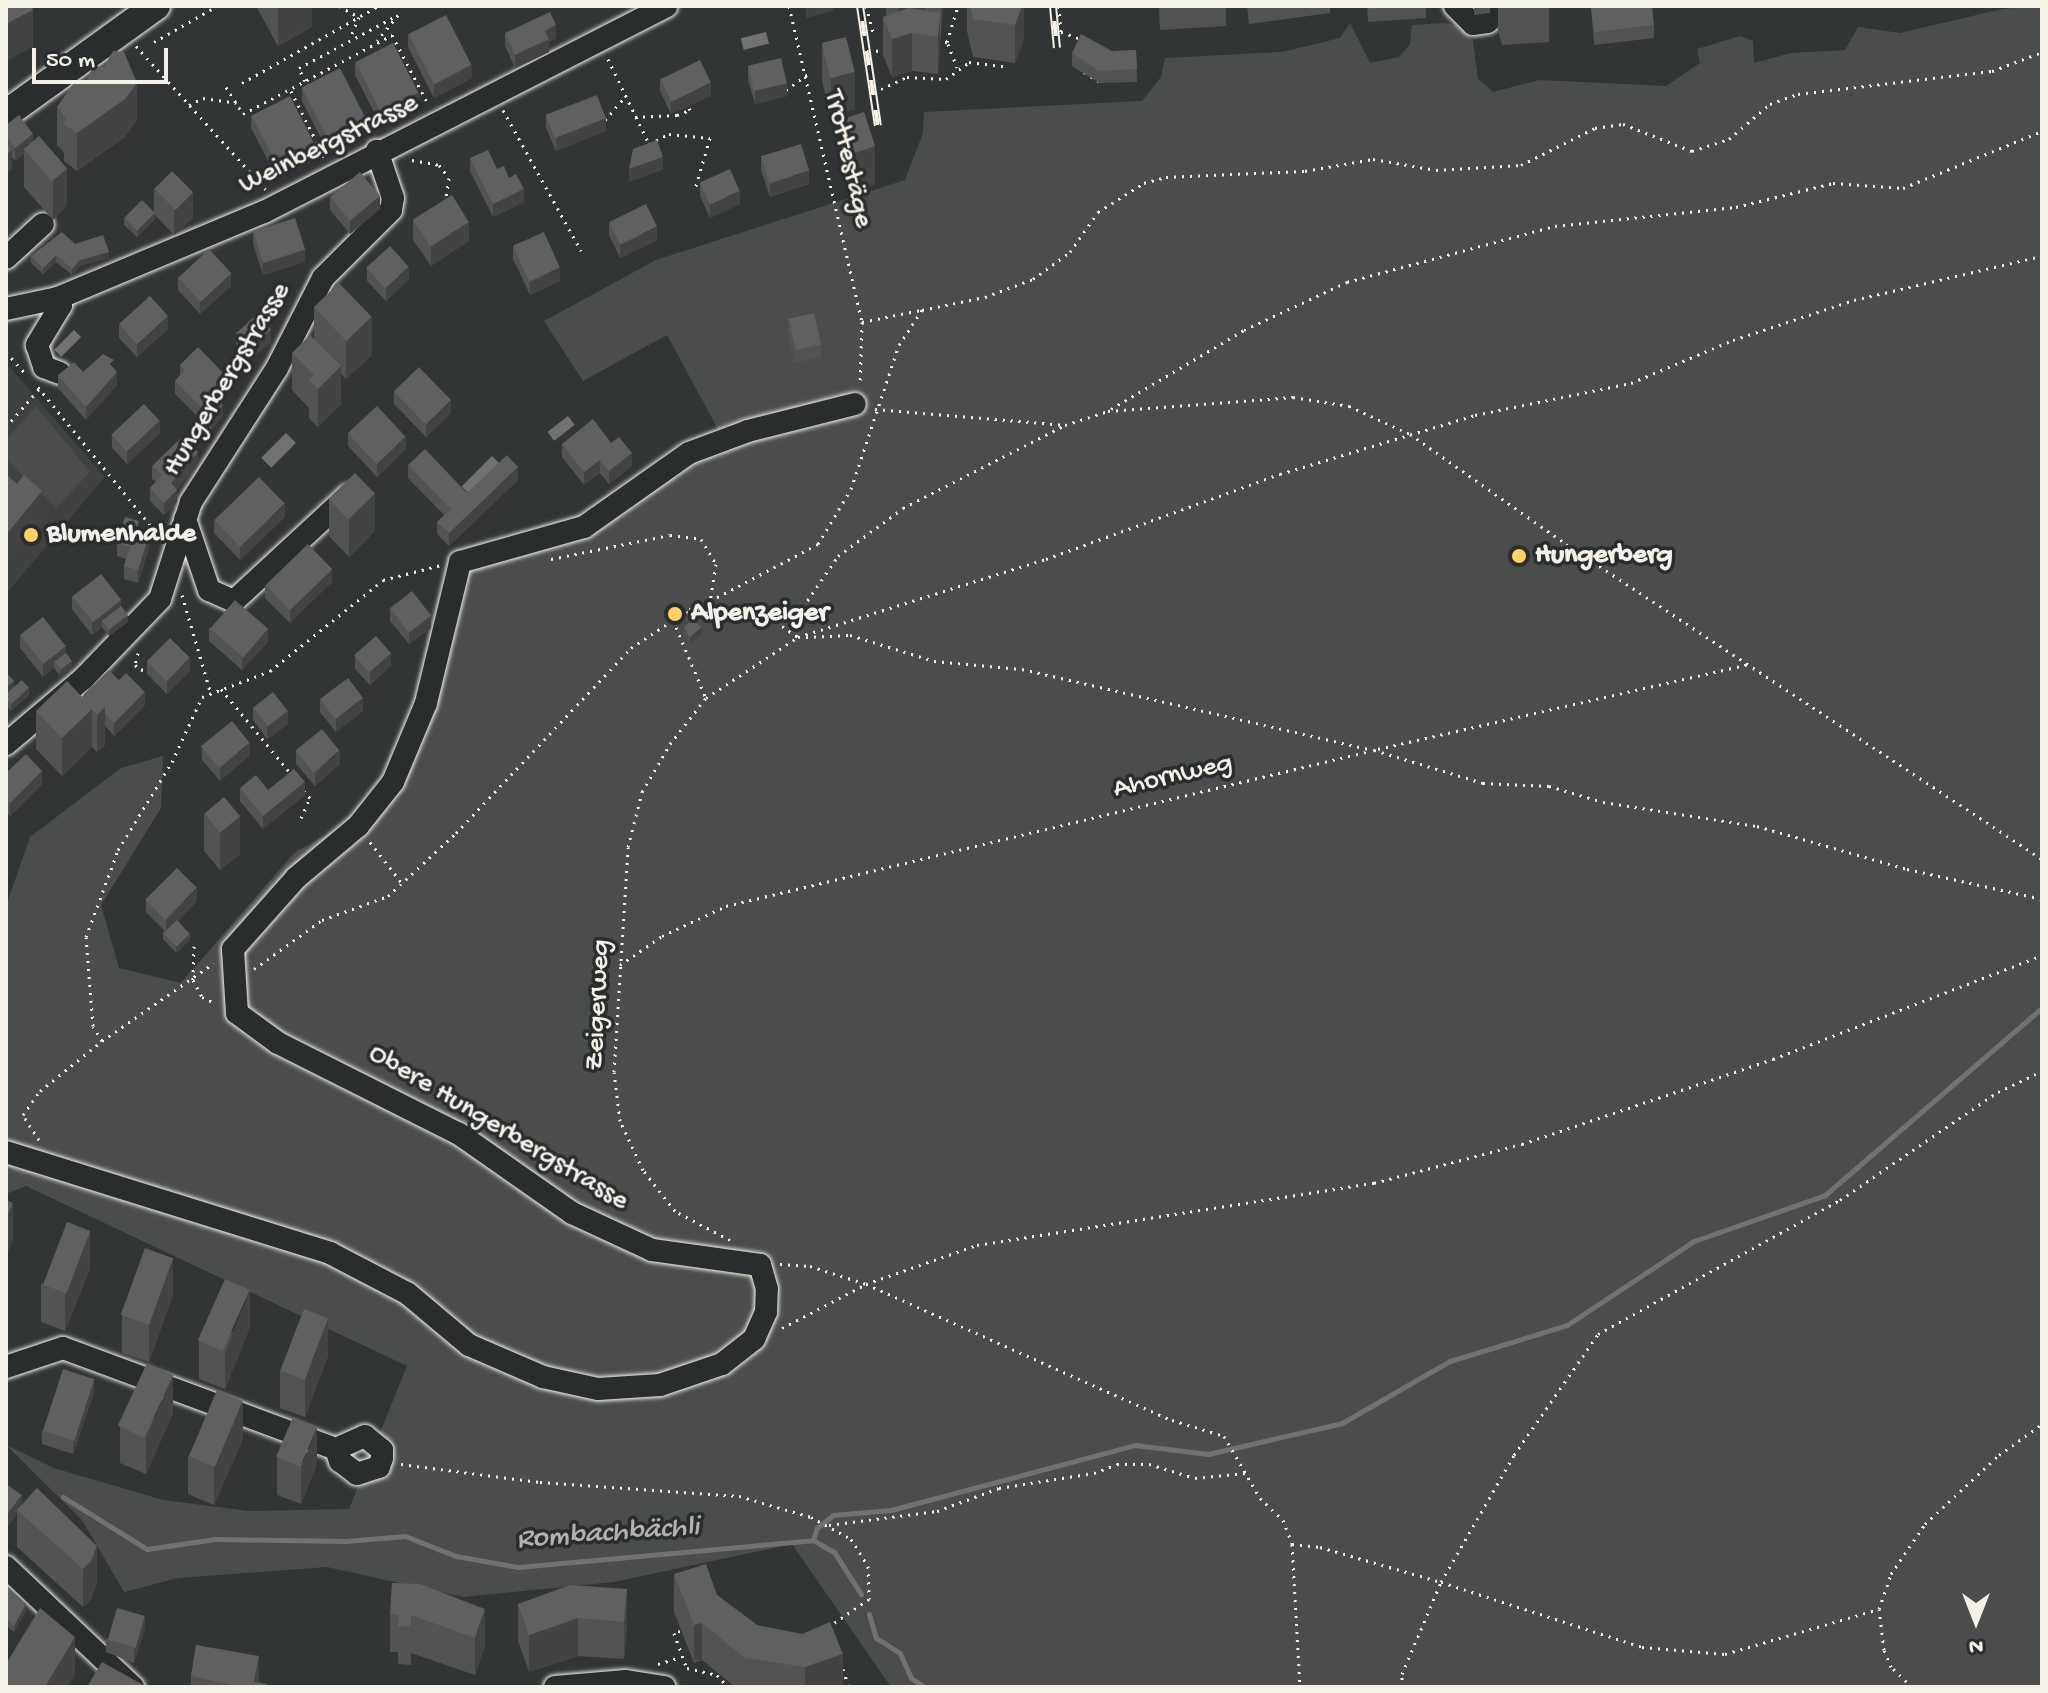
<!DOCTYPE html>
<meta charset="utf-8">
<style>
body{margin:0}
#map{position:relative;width:2048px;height:1693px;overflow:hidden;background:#323535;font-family:"Gochi Hand",sans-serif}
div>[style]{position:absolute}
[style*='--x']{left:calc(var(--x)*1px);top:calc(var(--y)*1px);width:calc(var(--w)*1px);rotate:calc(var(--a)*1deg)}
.built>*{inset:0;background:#404242}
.green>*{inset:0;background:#4b4d4c}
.water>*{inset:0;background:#727370;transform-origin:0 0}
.stream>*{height:5px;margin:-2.5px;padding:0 2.5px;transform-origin:2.5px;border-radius:2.5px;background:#727370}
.path>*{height:3px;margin-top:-1.5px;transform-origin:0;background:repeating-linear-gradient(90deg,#f4f1e8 0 2px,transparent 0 8px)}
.roads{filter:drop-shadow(0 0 2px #f4f1e8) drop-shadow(0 0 2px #f4f1e8)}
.minor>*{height:22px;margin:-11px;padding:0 11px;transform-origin:11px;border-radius:11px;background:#2a2d2e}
.major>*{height:28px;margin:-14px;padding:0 14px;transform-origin:14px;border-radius:14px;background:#2a2d2e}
.rail>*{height:8px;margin-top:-4px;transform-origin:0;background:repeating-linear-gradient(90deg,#2a2d2e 0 15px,#f4f1e8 0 30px);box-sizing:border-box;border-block:2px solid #f4f1e8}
.wall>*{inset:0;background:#525352}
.shaded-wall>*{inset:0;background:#424342;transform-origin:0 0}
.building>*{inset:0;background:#5f605f;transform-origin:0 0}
.dots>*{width:22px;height:22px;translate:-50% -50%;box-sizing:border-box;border:4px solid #2a2d2e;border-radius:50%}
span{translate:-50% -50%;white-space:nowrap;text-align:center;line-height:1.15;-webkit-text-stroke:7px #2a2d2e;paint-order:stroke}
.street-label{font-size:28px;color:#f4f1e8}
.poi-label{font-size:28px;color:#f4f1e8;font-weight:700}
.left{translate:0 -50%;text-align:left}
.water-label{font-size:30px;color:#b3b2ac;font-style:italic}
.frame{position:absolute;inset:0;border:8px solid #f4f1e8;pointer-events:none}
.north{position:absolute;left:1936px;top:1581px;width:80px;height:80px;-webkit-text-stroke:6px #2a2d2e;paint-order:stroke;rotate:180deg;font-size:22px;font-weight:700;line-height:32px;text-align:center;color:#f4f1e8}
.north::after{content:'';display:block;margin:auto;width:28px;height:36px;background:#f4f1e8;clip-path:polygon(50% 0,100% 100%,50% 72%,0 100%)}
.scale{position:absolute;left:32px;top:48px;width:136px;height:36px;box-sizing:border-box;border:4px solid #f4f1e8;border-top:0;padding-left:10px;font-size:24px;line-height:28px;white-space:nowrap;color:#f4f1e8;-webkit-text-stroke:6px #2a2d2e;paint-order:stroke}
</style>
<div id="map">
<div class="built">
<div style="clip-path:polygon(6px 363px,105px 477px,6px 594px)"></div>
</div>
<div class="green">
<div style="clip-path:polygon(2042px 6px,2042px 1687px,891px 1687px,792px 1544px,614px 1582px,463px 1597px,327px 1567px,178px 1578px,124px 1592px,82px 1520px,6px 1445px,54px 1468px,163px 1500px,249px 1511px,349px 1509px,407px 1366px,26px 1186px,6px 1194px,6px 906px,30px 837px,121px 768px,163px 756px,161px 808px,101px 905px,119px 968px,181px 983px,295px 852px,373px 809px,393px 782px,460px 562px,584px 527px,720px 433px,667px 335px,583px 381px,544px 321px,656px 260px,905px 180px,923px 133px,924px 112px,1142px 101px,1161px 77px,1165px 58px,1282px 52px,1340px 38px,1350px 23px,1370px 63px,1399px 57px,1410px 44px,1412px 25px,1446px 23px,1465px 28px,1473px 41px,1478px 79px,1493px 92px,1539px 80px,1666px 86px,1700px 63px,1697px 49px,1740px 36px,1753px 41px,1754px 63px,1791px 53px,1845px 50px,1858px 27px,1900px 33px,2002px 9px)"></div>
<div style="clip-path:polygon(36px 406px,90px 472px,56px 508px,6px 459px,6px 440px)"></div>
</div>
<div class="water">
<div style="left:766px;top:32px;width:12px;height:26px;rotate:76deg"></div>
<div style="left:74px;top:330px;width:10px;height:28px;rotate:45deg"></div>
<div style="left:568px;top:416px;width:11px;height:26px;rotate:52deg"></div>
<div style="left:286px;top:433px;width:14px;height:35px;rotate:45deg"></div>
<div style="left:492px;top:456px;width:11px;height:43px;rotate:45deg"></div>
</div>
<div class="stream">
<div style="--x:63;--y:1497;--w:99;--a:31.8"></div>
<div style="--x:147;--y:1549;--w:69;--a:-8.4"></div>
<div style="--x:215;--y:1539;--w:131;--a:0.9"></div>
<div style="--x:346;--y:1541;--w:59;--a:-4.8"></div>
<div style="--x:405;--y:1536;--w:55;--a:21.4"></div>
<div style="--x:456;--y:1556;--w:63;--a:10.1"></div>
<div style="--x:518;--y:1567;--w:296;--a:-5.2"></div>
<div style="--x:813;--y:1540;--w:24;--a:30"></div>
<div style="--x:834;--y:1552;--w:50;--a:57.3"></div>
<div style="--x:813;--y:1540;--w:13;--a:-72"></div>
<div style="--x:817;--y:1528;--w:21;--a:-39"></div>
<div style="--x:833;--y:1515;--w:58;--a:-4.9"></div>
<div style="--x:891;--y:1510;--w:253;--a:-14.9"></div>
<div style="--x:1135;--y:1445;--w:74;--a:7"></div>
<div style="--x:1208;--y:1454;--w:138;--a:-13"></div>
<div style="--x:1342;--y:1423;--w:125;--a:-29.9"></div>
<div style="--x:1450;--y:1361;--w:122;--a:-17.1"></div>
<div style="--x:1567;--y:1325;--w:152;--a:-33.5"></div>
<div style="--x:1694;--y:1241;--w:139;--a:-19.3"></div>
<div style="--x:1825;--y:1195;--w:286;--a:-40.8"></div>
<div style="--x:869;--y:1614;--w:25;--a:74"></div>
<div style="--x:876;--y:1638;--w:28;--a:32"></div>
<div style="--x:900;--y:1653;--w:27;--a:66"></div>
<div style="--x:911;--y:1678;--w:17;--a:33"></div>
</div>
<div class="path">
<div style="--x:339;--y:6;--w:23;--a:29"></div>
<div style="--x:359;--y:17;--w:23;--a:113"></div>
<div style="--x:789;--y:6;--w:324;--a:77"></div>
<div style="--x:862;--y:322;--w:62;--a:91.8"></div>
<div style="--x:866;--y:6;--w:28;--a:75"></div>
<div style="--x:1059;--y:6;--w:26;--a:86"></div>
<div style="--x:1061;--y:32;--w:21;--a:19"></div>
<div style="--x:154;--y:42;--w:73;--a:-29.7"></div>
<div style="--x:937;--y:43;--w:10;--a:-6"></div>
<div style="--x:947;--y:42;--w:38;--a:-73"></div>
<div style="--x:948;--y:44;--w:25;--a:69"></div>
<div style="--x:136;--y:46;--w:193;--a:47.9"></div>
<div style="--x:876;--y:51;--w:10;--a:-11"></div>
<div style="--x:608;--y:59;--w:94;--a:64.2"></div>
<div style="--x:649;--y:144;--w:22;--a:-27"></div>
<div style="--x:669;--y:134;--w:41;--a:5.6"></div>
<div style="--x:710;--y:138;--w:53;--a:106.4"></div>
<div style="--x:1084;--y:72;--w:17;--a:33"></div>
<div style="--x:305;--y:81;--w:14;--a:-115"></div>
<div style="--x:299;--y:68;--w:112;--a:-28.2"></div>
<div style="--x:398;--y:15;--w:33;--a:129"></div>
<div style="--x:242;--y:83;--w:156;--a:-29.5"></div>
<div style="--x:226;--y:87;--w:32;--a:58"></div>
<div style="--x:243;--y:114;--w:169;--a:-27.9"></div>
<div style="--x:392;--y:35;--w:78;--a:62.4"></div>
<div style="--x:881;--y:89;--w:29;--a:-25"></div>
<div style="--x:907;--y:77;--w:39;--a:3"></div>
<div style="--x:946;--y:79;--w:29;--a:-36"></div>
<div style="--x:969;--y:62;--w:35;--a:7"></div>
<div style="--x:786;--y:90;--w:27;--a:-36"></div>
<div style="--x:291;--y:91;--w:76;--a:63.4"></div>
<div style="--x:189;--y:105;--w:16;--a:-27"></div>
<div style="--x:203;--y:98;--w:34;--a:8"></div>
<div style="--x:503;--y:110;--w:161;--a:61"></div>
<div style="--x:635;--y:117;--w:42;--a:-2.7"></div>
<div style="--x:677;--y:115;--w:14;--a:-21"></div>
<div style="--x:690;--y:110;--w:4;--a:-117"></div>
<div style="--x:605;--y:120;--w:32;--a:-49"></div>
<div style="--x:412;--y:160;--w:27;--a:10"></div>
<div style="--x:439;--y:165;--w:16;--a:52"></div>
<div style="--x:449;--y:178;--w:24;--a:99"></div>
<div style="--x:862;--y:322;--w:60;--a:-11.5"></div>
<div style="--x:6;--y:352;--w:28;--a:48"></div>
<div style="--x:38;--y:387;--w:192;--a:50.9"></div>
<div style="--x:875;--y:409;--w:191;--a:4.8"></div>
<div style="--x:1065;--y:425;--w:45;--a:-18"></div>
<div style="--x:1108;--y:411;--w:186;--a:-4.3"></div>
<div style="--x:1293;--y:397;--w:57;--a:9.1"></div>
<div style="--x:1349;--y:406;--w:67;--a:24.7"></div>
<div style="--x:1410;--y:434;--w:191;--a:35.2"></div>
<div style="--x:1566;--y:544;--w:571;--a:33.5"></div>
<div style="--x:1111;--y:409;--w:155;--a:-30.7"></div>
<div style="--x:1244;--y:330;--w:114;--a:-25"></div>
<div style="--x:1347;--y:282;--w:215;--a:-15.1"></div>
<div style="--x:1555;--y:226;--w:182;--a:-6"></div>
<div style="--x:1736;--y:207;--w:100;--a:-13.9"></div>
<div style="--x:1833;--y:183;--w:70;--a:4.1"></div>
<div style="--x:1903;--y:188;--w:150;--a:-22.3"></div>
<div style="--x:6;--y:427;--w:50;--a:-49"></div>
<div style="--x:551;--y:559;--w:121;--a:-11.4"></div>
<div style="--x:670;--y:535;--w:31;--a:7"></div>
<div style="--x:701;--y:539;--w:29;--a:59"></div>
<div style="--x:716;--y:564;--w:37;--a:99"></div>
<div style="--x:710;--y:601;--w:42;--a:152.8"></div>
<div style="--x:673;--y:620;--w:85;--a:67.1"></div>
<div style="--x:182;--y:595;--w:100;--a:73.7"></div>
<div style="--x:710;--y:601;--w:122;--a:-27.8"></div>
<div style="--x:818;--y:544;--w:64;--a:-59"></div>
<div style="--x:851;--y:489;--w:152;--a:-71.6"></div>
<div style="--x:899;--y:345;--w:42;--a:-56.7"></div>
<div style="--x:922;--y:310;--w:64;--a:-11.7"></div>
<div style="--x:985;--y:297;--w:51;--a:-20.6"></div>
<div style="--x:1033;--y:279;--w:46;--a:-36.1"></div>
<div style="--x:1070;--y:252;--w:49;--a:-55"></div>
<div style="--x:1098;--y:212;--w:54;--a:-32.2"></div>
<div style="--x:1144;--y:183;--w:23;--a:-15"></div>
<div style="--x:1166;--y:177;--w:139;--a:-2.5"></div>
<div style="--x:1305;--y:171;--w:69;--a:-10"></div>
<div style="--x:1373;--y:159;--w:64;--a:9.9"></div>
<div style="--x:1436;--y:170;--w:85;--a:-3.4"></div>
<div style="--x:1521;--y:165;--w:83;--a:-26.6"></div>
<div style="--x:1595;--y:128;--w:28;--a:-8"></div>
<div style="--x:1623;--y:124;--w:74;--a:21.4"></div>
<div style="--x:1692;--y:151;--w:39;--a:-18"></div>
<div style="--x:1729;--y:139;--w:54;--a:-40.5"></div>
<div style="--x:1770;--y:104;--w:30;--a:-20"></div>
<div style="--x:1798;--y:94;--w:195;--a:-6.8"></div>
<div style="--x:1992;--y:71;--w:53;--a:-20.8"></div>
<div style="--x:689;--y:609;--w:57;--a:1"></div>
<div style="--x:746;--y:610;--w:24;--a:17"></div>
<div style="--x:769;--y:617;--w:35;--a:35"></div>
<div style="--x:798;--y:637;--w:30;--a:-81"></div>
<div style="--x:803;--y:607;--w:62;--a:-55.5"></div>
<div style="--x:838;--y:556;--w:81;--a:-36.4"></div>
<div style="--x:903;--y:508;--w:182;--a:-27.1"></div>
<div style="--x:806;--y:637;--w:44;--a:-2.6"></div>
<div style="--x:850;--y:635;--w:88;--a:17.2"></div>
<div style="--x:934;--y:661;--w:88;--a:5.2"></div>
<div style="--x:1022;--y:669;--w:361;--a:13"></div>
<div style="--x:1374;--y:750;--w:114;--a:16.8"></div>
<div style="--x:1483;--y:783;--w:66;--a:2.6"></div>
<div style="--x:1549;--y:786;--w:56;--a:16.5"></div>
<div style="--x:1603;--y:802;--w:156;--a:8.9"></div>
<div style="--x:1757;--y:826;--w:156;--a:16"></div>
<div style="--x:1907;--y:869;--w:138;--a:12.5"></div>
<div style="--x:138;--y:653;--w:12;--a:104"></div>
<div style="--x:135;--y:665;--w:8;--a:40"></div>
<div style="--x:141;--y:670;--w:7;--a:-16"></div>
<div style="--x:221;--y:689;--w:110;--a:50.5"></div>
<div style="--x:1378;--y:749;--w:380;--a:-12.9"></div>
<div style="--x:301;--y:818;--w:22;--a:-66"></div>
<div style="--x:310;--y:798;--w:11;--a:-131"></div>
<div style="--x:370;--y:842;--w:51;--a:52.2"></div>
<div style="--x:194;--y:946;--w:34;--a:92"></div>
<div style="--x:193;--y:980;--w:19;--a:62"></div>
<div style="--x:202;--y:997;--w:14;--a:25"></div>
<div style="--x:620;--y:965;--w:51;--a:-34.6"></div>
<div style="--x:662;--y:936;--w:71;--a:-25.1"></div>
<div style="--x:726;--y:906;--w:662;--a:-13.53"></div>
<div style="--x:254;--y:969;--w:84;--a:-35.8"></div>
<div style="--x:322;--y:920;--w:70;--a:-20"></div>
<div style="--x:388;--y:896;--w:93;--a:-42.8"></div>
<div style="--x:456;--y:833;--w:255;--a:-46.6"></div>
<div style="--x:631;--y:648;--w:50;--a:-33.7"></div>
<div style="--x:102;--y:1041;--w:17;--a:-121"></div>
<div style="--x:93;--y:1026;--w:89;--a:-94.5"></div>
<div style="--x:86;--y:937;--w:93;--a:-69.8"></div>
<div style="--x:118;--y:850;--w:103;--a:-58.5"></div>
<div style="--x:172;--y:762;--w:72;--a:-65.2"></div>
<div style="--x:202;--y:697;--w:73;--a:-20.9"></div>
<div style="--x:270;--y:671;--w:145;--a:-38.8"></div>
<div style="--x:383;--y:580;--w:60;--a:-14.5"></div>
<div style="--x:39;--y:1140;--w:30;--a:-123"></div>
<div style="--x:23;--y:1115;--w:29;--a:-55"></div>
<div style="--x:40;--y:1091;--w:80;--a:-38.9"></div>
<div style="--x:102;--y:1041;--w:136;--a:-34.9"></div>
<div style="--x:730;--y:1240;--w:62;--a:-152.2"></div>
<div style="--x:675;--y:1211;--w:52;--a:-128"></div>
<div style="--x:643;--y:1170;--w:54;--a:-115.1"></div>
<div style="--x:620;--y:1121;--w:49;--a:-97"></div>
<div style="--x:614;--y:1072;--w:225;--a:-86.4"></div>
<div style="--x:628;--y:847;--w:57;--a:-75.7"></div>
<div style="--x:642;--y:792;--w:56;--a:-59.7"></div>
<div style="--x:670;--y:744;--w:58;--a:-52"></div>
<div style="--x:706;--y:698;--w:110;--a:-33.5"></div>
<div style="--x:798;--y:637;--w:260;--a:-17.5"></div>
<div style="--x:1046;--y:559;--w:249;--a:-20"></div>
<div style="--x:1280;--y:474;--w:204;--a:-16.8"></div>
<div style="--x:1475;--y:415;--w:159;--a:-11.6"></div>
<div style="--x:1631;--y:383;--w:111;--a:-22.9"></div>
<div style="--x:1733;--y:340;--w:127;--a:-18.3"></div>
<div style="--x:1854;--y:300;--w:193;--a:-13.2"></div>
<div style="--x:780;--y:1264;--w:30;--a:4"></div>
<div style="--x:810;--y:1266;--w:59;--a:17.8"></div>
<div style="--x:866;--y:1284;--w:335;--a:24"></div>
<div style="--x:1172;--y:1420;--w:54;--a:17.1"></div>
<div style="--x:1224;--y:1436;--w:72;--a:59.9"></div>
<div style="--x:1260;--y:1498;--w:32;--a:44"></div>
<div style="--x:1283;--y:1520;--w:26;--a:69"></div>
<div style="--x:1292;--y:1544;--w:28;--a:6"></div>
<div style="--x:1320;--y:1547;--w:126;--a:16.1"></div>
<div style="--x:1441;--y:1582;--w:211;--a:17.9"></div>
<div style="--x:1642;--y:1647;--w:83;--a:4.8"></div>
<div style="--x:1725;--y:1654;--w:160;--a:-16.3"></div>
<div style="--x:782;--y:1328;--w:95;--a:-27.6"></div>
<div style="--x:866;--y:1284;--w:118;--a:-19.4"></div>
<div style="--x:977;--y:1245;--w:402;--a:-8.9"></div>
<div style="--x:1374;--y:1183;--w:153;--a:-14.8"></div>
<div style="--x:1522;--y:1144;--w:265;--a:-18.7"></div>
<div style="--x:1773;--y:1059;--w:288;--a:-21.1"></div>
<div style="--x:401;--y:1464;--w:140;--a:7.4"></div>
<div style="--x:540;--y:1482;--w:199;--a:4"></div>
<div style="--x:739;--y:1496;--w:75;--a:16.3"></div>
<div style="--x:811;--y:1517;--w:46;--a:28.8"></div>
<div style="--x:851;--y:1539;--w:32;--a:58"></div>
<div style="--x:868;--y:1566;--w:33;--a:88"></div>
<div style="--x:869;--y:1599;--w:46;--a:145.6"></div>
<div style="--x:829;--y:1525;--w:109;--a:-7.4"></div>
<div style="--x:937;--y:1511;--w:66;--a:-20.4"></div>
<div style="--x:999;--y:1488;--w:96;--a:-9"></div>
<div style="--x:1094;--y:1473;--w:25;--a:-21"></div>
<div style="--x:1117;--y:1464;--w:32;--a:0"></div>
<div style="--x:1149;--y:1464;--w:48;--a:16.9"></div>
<div style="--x:1195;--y:1478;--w:51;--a:-5.6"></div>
<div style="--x:1292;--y:1544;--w:143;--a:86.8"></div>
<div style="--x:680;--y:1631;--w:6;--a:162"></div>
<div style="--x:674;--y:1633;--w:37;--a:70"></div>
<div style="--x:687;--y:1668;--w:31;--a:13"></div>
<div style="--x:717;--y:1675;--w:16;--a:47"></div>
<div style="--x:658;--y:1664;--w:24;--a:-17"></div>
<div style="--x:843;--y:1669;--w:19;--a:72"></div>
<div style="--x:1402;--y:1687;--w:13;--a:-90"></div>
<div style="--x:1402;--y:1674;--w:100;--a:-67"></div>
<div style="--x:1441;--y:1582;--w:146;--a:-60.1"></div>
<div style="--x:1514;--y:1455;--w:147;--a:-55.2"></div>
<div style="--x:1598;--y:1334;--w:277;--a:-29"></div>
<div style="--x:1840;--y:1200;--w:191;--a:-34.4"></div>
<div style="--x:1998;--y:1092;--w:49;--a:-25.5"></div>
<div style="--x:1912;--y:1687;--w:29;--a:-136"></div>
<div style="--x:1891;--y:1667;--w:18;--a:-112"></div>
<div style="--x:1884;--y:1650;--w:41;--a:-97"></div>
<div style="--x:1879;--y:1609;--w:37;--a:-71"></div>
<div style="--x:1891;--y:1574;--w:60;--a:-55.8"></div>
<div style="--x:1925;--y:1524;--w:101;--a:-43"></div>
<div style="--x:1999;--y:1455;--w:53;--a:-35.8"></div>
</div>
<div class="roads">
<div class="minor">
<div style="--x:1455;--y:6;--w:25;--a:45"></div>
<div style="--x:1473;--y:24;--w:14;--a:-8"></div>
<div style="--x:1487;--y:22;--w:27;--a:-36"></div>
<div style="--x:6;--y:258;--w:50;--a:-42.6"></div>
<div style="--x:58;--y:298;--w:8;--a:67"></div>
<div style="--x:61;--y:305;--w:47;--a:121"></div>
<div style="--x:37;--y:345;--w:23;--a:72"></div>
<div style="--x:44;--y:367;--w:17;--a:21"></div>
<div style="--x:6;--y:309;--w:53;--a:-11.9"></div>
<div style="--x:58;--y:298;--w:223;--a:-22.7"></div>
<div style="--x:264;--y:212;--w:452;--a:-27.1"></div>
<div style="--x:185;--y:519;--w:75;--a:71.3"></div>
<div style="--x:209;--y:590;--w:27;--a:24"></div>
<div style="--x:234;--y:601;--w:156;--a:-42.7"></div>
<div style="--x:6;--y:744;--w:101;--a:-40.2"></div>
<div style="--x:83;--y:679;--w:111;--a:-46.1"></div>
<div style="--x:160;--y:599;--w:102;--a:-72.3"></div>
<div style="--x:191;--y:502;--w:159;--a:-57.3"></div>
<div style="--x:277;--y:368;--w:101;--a:-62.9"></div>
<div style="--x:323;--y:278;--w:96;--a:-45"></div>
<div style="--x:391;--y:210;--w:12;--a:-81"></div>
<div style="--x:393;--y:198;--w:50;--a:-108.8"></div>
<div style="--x:6;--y:1152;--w:339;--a:17.3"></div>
<div style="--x:330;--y:1253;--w:87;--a:27.5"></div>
<div style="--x:407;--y:1293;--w:81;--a:40"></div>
<div style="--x:469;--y:1345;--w:81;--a:23.4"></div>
<div style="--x:543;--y:1377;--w:56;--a:12.3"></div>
<div style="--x:598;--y:1389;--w:62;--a:-3.7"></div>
<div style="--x:660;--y:1385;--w:65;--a:-18.7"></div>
<div style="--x:722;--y:1364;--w:41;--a:-38"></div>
<div style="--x:754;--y:1339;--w:30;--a:-66"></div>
<div style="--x:766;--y:1312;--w:23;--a:-88"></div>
<div style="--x:767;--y:1289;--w:25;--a:-106"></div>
<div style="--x:760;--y:1265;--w:109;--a:-172.1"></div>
<div style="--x:652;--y:1250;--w:88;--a:-155.2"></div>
<div style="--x:572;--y:1213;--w:138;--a:-145"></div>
<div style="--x:459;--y:1134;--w:203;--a:-153.3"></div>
<div style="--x:278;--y:1043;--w:51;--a:-143.8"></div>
<div style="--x:237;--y:1013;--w:64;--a:-93.6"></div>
<div style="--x:233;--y:949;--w:95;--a:-48.4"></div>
<div style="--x:296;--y:878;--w:81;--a:-40"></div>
<div style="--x:358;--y:826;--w:56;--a:-51.5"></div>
<div style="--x:393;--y:782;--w:86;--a:-67.3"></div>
<div style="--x:426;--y:703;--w:145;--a:-76.4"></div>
<div style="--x:460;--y:562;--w:129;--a:-15.8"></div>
<div style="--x:584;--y:527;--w:128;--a:-35.2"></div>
<div style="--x:689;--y:453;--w:63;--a:-20.4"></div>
<div style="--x:748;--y:431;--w:110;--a:-14.2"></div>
<div style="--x:6;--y:1367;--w:60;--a:-18.4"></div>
<div style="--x:63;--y:1348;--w:291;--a:20.3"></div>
<div style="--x:336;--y:1449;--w:13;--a:72"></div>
<div style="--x:340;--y:1461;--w:21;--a:37"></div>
<div style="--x:357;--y:1474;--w:23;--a:-18"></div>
<div style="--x:379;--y:1467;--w:9;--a:-72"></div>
<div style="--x:382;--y:1458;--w:8;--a:-90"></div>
<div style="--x:382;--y:1450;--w:22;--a:-141"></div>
<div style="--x:365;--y:1436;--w:32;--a:156"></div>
<div style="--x:6;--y:1567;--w:175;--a:43.4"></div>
<div style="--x:555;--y:1687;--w:71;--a:-4.8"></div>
<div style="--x:626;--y:1681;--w:39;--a:9"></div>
</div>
<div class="major">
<div style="--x:6;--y:114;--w:185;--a:-35.8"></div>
</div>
</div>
<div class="rail">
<div style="--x:860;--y:6;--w:121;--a:81.5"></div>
<div style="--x:1053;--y:6;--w:42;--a:84.6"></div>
</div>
<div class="wall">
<div style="clip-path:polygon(256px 6px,312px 6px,312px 27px,278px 46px)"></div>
<div style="clip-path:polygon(886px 6px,943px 6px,938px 74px,912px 71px,892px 77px,883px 55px,883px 17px,886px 16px)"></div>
<div style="clip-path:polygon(967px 6px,1024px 6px,1024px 39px,1015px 63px,973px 57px,967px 31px)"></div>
<div style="clip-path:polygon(1159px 6px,1226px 6px,1226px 26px,1160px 30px)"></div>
<div style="clip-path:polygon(1247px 6px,1330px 6px,1330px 13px,1249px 24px)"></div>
<div style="clip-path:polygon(1367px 6px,1426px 6px,1426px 18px,1368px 22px)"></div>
<div style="clip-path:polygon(1474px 6px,1490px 6px,1490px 13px,1474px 15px)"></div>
<div style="clip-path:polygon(1498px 6px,1549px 6px,1549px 42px,1502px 45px,1498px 31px)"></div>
<div style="clip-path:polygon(1591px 7px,1654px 25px,1654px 38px,1594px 45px)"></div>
<div style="clip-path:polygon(505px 33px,556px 38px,549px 42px,549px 52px,515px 68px,505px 46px)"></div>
<div style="clip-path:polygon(408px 34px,472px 78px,434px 98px,408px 47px)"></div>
<div style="clip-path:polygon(822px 43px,855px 109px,831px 116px,822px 81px)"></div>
<div style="clip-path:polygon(1136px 50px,1137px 82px,1099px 83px,1072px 66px,1072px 53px)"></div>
<div style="clip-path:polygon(355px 62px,419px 106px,381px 126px,355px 75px)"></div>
<div style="clip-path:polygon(748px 67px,787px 96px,755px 104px,748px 80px)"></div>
<div style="clip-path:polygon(660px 78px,711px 96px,671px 114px,660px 91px)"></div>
<div style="clip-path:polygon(302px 88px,366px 132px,328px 152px,302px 101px)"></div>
<div style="clip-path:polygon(57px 107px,137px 120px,125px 137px,77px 171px,64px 161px,64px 153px,57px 145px)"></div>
<div style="clip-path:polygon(251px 115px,316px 159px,277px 178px,251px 128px)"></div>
<div style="clip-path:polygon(546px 115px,606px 131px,556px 151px,546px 128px)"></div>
<div style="clip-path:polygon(840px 119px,875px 184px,851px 192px,840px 157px)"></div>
<div style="clip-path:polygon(6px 125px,33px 141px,67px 205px,53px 220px,24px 187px,24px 154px,15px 161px,12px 157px,12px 169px,6px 174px)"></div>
<div style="clip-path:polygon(761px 157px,809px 184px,770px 197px,761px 170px)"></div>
<div style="clip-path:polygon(470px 158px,497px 169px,524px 202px,493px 217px,470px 171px)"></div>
<div style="clip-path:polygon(700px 183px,740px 204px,710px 218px,700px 196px)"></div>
<div style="clip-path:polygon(154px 188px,193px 218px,174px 235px,155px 215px,155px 219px,137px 237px,124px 225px,124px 218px,154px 212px)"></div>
<div style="clip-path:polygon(330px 197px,380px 209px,350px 234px,330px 210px)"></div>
<div style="clip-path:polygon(413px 220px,469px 241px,431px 266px,413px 240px)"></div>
<div style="clip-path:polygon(609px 222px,657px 240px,620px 258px,609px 235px)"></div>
<div style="clip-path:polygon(253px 231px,305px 262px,263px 275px,253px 244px)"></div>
<div style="clip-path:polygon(75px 244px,109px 258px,80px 266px,72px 275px,56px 262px,43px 274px,31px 263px,31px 256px)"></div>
<div style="clip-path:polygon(513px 246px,560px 281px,530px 295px,513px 259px)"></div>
<div style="clip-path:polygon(367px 268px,409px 279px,386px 301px,367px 281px)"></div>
<div style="clip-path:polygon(178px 277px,231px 286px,200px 314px,178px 290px)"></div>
<div style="clip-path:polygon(314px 307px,372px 355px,346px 379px,341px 374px,341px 404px,318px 427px,309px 418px,309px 408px,292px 390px,292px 353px,314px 339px)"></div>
<div style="clip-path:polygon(788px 318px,821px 344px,821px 357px,794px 363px,788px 331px)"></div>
<div style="clip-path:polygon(119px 325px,168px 329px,137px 357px,119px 338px)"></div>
<div style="clip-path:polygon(236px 332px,271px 342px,250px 360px,236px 345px)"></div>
<div style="clip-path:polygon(180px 365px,228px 391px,219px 400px,223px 417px,211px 430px,175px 394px,175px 381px,180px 375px)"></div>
<div style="clip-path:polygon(114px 369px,117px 385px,86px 420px,58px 388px,58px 375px)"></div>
<div style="clip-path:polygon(394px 391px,451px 413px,426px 437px,394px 404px)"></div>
<div style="clip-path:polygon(160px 433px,127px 464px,112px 448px,112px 435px)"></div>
<div style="clip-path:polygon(348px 434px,406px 449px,377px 477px,348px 446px)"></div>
<div style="clip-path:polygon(611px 443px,632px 466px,609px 484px,600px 473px,584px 485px,562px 457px,562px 444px)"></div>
<div style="clip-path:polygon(198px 465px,177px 489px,177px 502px,164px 515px,150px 501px,150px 488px,156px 482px,152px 479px,152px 466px)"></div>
<div style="clip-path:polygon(408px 465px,467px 493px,518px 480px,449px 546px,437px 534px,437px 522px,444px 515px,408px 478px)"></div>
<div style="clip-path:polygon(329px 499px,375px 531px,349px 557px,329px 536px)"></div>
<div style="clip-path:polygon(285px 517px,240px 560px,214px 533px,214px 520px)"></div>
<div style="clip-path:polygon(139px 532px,149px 548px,138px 583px,124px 579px,124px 566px,126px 559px,117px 556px,117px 543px)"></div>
<div style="clip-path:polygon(332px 582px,290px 623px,265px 598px,265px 585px)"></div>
<div style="clip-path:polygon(72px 596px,121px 606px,128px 622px,109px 636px,102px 627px,92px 635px,72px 609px)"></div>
<div style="clip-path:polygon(390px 608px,431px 628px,409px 644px,390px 621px)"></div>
<div style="clip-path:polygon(684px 627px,702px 633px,690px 644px,684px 633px)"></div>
<div style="clip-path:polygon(209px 628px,268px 642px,242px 670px,209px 641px)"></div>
<div style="clip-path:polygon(20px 635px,66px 653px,72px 667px,60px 676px,54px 668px,43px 677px,20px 648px)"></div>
<div style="clip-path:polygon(355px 656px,391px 666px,370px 685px,355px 669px)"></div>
<div style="clip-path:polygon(147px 661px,190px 671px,167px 694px,147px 674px)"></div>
<div style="clip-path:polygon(6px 672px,14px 687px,29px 695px,11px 711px,6px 705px)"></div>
<div style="clip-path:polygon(85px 693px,145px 705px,114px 736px,105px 726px,105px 745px,97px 752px,92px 747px,62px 776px,36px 749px,36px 711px,83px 698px)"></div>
<div style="clip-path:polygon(320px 699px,363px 711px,336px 732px,320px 712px)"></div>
<div style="clip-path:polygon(253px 707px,288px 724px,267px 739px,253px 720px)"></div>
<div style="clip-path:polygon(202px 747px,250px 755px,220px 781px,202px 760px)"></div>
<div style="clip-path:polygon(296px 751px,340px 764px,315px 786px,296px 764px)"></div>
<div style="clip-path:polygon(6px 773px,42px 784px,10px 816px,6px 812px)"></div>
<div style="clip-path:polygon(240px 788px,268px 790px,305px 795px,263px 829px,240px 801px)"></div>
<div style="clip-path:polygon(204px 814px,240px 854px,220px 870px,204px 851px)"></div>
<div style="clip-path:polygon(146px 900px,197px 901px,178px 921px,190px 940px,176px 953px,163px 939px,163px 933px,165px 931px,146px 912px)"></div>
<div style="clip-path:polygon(90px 1269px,65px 1331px,41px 1322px,41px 1284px)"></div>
<div style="clip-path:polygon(173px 1295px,149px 1362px,122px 1353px,122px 1315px)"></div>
<div style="clip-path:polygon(250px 1327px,225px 1389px,199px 1379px,199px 1341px)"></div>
<div style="clip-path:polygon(328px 1356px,305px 1417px,280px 1408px,280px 1370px)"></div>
<div style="clip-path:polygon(94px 1392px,73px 1454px,42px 1444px,42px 1431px)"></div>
<div style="clip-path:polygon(173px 1413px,146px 1474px,120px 1463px,120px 1426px)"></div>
<div style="clip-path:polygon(243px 1439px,214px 1505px,188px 1494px,188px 1456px)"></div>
<div style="clip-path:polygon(277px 1457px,317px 1464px,301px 1504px,277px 1495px)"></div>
<div style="clip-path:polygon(6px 1484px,22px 1505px,97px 1583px,91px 1599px,83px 1607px,17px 1547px,17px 1514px,6px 1528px)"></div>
<div style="clip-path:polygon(674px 1574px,717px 1595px,757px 1625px,843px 1687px,735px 1687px,702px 1660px,694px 1663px,674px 1612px)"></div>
<div style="clip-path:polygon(420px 1584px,485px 1646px,475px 1675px,411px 1653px,411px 1665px,398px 1664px,398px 1652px,390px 1652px,390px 1614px)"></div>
<div style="clip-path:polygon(6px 1586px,26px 1611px,14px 1632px,6px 1625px)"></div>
<div style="clip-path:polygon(627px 1589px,627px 1626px,624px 1659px,578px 1656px,529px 1672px,518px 1641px,518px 1604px)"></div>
<div style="clip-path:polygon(145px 1628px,134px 1663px,106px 1652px,106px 1639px)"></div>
<div style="clip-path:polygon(191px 1676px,259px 1682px,267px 1687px,191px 1687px)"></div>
</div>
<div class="shaded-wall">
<div style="clip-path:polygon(282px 6px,312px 6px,312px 27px,278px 46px,278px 8px)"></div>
<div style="clip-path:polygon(806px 6px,833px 6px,833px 11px,806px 18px)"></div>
<div style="clip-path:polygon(898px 6px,925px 6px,925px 30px,912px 33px,912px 71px,892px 77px,892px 39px,898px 38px)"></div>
<div style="clip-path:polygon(941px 6px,943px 6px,941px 31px)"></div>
<div style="clip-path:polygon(1022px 6px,1024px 6px,1024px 39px,1015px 63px,1015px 25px)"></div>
<div style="clip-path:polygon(33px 10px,33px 47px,6px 61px,6px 24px)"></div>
<div style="clip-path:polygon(940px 13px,940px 50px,938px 74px,938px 37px)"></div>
<div style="clip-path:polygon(556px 25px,556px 38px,549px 42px,549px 52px,515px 68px,515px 55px,545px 31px)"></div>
<div style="clip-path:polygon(472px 65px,472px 78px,434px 98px,434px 85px)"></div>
<div style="clip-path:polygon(855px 72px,855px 109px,831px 116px,831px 78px)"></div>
<div style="clip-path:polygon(137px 83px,137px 120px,125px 137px,77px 171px,77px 133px)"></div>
<div style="clip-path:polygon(711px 83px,711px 96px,671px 114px,671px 101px)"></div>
<div style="clip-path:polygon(787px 83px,787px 96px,755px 104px,755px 91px)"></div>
<div style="clip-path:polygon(419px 93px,419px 106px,381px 126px,381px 113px)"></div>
<div style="clip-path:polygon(606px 118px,606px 131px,556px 151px,556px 138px)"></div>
<div style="clip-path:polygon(366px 119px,366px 132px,328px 152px,328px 139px)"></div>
<div style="clip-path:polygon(33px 134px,33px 147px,24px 149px,24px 154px,15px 161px,15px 148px)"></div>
<div style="clip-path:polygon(316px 146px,316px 159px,277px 178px,277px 166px)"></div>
<div style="clip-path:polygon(875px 146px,875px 184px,851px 192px,851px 154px)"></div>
<div style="clip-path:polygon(12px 150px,12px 169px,6px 174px,6px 154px)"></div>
<div style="clip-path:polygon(663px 157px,663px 170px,629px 182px,629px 169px)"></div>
<div style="clip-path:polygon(67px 168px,67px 205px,53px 220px,53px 182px)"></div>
<div style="clip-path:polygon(809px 171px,809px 184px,770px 197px,770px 184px)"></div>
<div style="clip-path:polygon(524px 189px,524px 202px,493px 217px,493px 204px)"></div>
<div style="clip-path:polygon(740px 191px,740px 204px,710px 218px,710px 205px)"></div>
<div style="clip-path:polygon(193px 192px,193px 218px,174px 235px,174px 210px)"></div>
<div style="clip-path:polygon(380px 196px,380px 209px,350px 234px,350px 221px)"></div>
<div style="clip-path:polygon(155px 213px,155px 219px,137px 237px,137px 231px)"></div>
<div style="clip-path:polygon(469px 222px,469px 241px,431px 266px,431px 247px)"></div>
<div style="clip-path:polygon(657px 227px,657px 240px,620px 258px,620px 245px)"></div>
<div style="clip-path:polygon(305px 249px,305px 262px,263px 275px,263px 262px)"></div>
<div style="clip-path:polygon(109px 252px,109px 258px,80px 266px,72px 275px,72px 269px,80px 260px)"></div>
<div style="clip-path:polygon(56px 255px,56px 262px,43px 274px,43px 268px)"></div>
<div style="clip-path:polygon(409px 267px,409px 279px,386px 301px,386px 288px)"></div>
<div style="clip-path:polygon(560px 268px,560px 281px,530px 295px,530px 282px)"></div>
<div style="clip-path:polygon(231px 273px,231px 286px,200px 314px,200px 301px)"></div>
<div style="clip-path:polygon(168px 316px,168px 329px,137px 357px,137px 344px)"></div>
<div style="clip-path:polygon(372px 317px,372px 355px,346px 379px,346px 341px)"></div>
<div style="clip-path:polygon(271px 329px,271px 342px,250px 360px,250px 347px)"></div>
<div style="clip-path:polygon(341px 366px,341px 404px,318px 427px,318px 389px)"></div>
<div style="clip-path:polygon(117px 372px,117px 385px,86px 420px,86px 407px)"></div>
<div style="clip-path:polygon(228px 378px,228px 391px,212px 407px,212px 394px)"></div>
<div style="clip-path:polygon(451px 400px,451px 413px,426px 437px,426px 424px)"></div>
<div style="clip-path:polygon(223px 405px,223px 417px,211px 430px,211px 417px)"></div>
<div style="clip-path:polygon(160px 421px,160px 433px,127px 464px,127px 451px)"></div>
<div style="clip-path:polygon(406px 437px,406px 449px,377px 477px,377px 464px)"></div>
<div style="clip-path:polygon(198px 452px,198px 465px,172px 495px,177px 490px,177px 502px,164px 515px,164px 503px,171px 483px)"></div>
<div style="clip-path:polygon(632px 453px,632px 466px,609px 484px,609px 471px)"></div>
<div style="clip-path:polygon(600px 460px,600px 473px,584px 485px,584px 472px)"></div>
<div style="clip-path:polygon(10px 462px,10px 487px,6px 492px,6px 466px)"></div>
<div style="clip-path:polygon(518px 467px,518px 480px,449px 546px,449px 533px)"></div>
<div style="clip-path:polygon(42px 491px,42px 517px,8px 557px,8px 573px,6px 576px,6px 535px)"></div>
<div style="clip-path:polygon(375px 494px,375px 531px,349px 557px,349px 519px)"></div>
<div style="clip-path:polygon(285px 504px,285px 517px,240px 560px,240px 547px)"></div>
<div style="clip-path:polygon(149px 535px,149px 548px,138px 583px,138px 570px)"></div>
<div style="clip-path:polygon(332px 569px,332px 582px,290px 623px,290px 610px)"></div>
<div style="clip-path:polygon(121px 600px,121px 613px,102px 620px,102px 627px,92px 635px,92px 622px)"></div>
<div style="clip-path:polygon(128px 615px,128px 622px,109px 636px,109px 630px)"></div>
<div style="clip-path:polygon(431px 615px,431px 628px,409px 644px,409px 632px)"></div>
<div style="clip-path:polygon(702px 627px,702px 633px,690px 644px,690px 637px)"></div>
<div style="clip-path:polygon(268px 629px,268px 642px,242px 670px,242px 658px)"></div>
<div style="clip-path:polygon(66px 646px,66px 659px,54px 661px,54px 668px,43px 677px,43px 664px)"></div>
<div style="clip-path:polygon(391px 653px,391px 666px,370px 685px,370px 672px)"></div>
<div style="clip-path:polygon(190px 658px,190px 671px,167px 694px,167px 681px)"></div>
<div style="clip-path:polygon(72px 661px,72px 667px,60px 676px,60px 669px)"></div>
<div style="clip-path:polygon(14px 681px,14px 694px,6px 699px,6px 687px)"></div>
<div style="clip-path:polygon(29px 688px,29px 695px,11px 711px,11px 704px)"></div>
<div style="clip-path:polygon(145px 692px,145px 705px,114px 736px,114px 723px)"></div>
<div style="clip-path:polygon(363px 698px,363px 711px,336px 732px,336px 719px)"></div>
<div style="clip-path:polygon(105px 707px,105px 745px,97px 752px,97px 715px)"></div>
<div style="clip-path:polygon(92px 709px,92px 747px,62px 776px,62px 738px)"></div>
<div style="clip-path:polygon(288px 711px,288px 724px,267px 739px,267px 726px)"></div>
<div style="clip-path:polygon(250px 743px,250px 755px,220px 781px,220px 768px)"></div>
<div style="clip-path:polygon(340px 751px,340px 764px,315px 786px,315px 773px)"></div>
<div style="clip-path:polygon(42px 771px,42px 784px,10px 816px,10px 803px)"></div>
<div style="clip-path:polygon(305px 782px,305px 795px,263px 829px,263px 816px)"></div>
<div style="clip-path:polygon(240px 816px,240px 854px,220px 870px,220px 833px)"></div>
<div style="clip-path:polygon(197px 888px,197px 901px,166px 933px,166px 920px)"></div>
<div style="clip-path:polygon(190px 934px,190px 940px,176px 953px,176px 947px)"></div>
<div style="clip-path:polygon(13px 1203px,13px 1241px,6px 1257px,6px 1220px)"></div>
<div style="clip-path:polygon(90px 1231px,90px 1269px,65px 1331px,65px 1293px)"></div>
<div style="clip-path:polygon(173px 1258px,173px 1295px,149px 1362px,149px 1325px)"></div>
<div style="clip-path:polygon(250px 1290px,250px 1327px,225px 1389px,225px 1352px)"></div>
<div style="clip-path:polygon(328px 1318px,328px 1356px,305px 1417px,305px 1380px)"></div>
<div style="clip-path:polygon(173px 1375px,173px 1413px,146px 1474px,146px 1437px)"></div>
<div style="clip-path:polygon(94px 1379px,94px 1392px,73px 1454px,73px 1442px)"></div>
<div style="clip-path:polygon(243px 1401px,243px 1439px,214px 1505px,214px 1467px)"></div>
<div style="clip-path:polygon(317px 1427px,317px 1464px,301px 1504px,301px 1467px)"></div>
<div style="clip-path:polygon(22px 1495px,22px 1508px,17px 1510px,17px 1514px,6px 1528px,6px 1515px)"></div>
<div style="clip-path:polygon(97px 1546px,97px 1583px,91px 1599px,83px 1607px,83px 1569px)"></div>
<div style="clip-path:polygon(627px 1589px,627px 1626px,624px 1659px,624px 1622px)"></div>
<div style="clip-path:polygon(26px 1604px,26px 1611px,14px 1632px,14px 1626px)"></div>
<div style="clip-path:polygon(485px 1609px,485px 1646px,475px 1675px,475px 1638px)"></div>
<div style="clip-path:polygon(145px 1616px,145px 1628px,134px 1663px,134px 1650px)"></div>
<div style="clip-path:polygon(578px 1618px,578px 1656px,529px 1672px,529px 1635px)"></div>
<div style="left:702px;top:1623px;width:37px;height:8px;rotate:90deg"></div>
<div style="clip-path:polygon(75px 1637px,75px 1675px,67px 1687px,45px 1687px)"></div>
<div style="clip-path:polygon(843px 1654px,843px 1687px,805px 1687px,805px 1667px)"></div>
<div style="clip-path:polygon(259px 1656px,259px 1687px,254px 1682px)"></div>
</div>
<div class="building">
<div style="clip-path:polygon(6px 6px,32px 6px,33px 10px,6px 24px)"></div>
<div style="clip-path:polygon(970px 6px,1022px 6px,1015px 25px,973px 19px)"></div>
<div style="clip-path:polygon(1368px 6px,1412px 6px,1368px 9px)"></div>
<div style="clip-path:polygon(1602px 6px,1652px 6px,1654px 25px,1594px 32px,1591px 7px)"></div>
<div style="clip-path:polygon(909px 8px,940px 13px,938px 37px,912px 33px,892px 39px,883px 17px)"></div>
<div style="clip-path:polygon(550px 12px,556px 25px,545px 31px,549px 39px,515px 55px,505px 33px)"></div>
<div style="left:446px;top:15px;width:56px;height:42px;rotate:63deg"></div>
<div style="clip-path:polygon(1081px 34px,1112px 51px,1136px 50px,1137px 69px,1099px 71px,1072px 53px)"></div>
<div style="left:846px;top:37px;width:36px;height:25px;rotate:76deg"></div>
<div style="left:393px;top:43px;width:56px;height:42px;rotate:63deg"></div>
<div style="clip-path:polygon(113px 51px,124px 52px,137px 83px,125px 99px,77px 133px,64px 124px,66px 118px,57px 107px,76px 80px,86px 81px,93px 66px,104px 67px)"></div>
<div style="left:781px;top:58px;width:26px;height:34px;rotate:77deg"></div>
<div style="left:700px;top:60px;width:25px;height:44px;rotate:64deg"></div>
<div style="left:340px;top:68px;width:57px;height:43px;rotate:63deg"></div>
<div style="left:597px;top:95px;width:25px;height:55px;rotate:69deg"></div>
<div style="left:290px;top:96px;width:56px;height:43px;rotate:63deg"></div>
<div style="left:864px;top:112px;width:36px;height:25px;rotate:72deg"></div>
<div style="clip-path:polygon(19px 115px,33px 134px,15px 148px,6px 136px,6px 125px)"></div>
<div style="left:39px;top:136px;width:43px;height:20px;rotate:49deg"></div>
<div style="clip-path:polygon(657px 140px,663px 157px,629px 169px,633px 149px)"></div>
<div style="clip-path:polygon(6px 142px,12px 150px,6px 154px)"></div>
<div style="left:801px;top:144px;width:28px;height:42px;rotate:73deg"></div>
<div style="clip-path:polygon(488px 150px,497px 169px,504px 166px,509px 178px,516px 174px,524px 189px,493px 204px,470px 158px)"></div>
<div style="left:730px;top:169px;width:24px;height:33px;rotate:66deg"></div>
<div style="left:172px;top:171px;width:30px;height:25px;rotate:45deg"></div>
<div style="left:360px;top:172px;width:31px;height:39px;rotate:50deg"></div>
<div style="left:452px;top:195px;width:32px;height:46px;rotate:58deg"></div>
<div style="left:142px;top:200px;width:18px;height:25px;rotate:45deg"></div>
<div style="left:646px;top:204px;width:25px;height:41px;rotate:64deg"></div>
<div style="left:295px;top:218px;width:33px;height:44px;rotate:72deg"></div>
<div style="clip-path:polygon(62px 232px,75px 244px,103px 235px,109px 252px,80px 260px,72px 269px,56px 255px,43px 268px,31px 256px)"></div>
<div style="left:544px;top:232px;width:39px;height:34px;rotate:66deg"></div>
<div style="left:390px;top:246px;width:28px;height:32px;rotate:48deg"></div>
<div style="left:209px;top:249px;width:33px;height:42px;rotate:47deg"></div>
<div style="left:339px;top:283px;width:47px;height:35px;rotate:46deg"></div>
<div style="left:150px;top:296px;width:27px;height:42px;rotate:48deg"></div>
<div style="left:814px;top:313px;width:32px;height:26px;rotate:77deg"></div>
<div style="left:257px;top:314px;width:21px;height:28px;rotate:47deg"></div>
<div style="clip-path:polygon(310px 335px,341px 366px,318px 389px,309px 380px,314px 375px,292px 353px)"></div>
<div style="clip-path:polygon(198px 347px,228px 378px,212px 394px,223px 405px,211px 417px,175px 381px,185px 370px,180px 365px)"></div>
<div style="clip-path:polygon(103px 354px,114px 360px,110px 364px,117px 372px,86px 407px,58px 375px,74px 362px,83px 372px)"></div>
<div style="left:419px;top:367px;width:46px;height:35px;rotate:46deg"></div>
<div style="left:144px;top:404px;width:23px;height:45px;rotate:47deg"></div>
<div style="left:377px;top:406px;width:42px;height:40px;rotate:47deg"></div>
<div style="clip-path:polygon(593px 419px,611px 443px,619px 437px,632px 453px,609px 471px,600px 460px,584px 472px,562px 444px)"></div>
<div style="clip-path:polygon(182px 437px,198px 452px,171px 483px,177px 490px,164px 503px,150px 488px,162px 475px,152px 466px)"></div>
<div style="clip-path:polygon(425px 449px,467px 493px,507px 455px,518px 467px,449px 533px,437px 522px,451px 509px,408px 465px)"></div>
<div style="left:355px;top:473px;width:29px;height:37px;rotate:46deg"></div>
<div style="clip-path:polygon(6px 474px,17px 484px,24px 475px,42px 491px,6px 535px)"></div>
<div style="left:259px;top:477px;width:37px;height:62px;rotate:46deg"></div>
<div style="clip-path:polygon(125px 517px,139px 521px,136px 531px,149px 535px,138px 570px,124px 566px,130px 547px,117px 543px)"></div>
<div style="left:308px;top:544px;width:35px;height:59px;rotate:46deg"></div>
<div style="left:101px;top:574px;width:33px;height:36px;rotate:52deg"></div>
<div style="left:412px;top:591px;width:31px;height:28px;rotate:52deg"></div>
<div style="left:235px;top:600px;width:44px;height:38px;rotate:41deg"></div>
<div style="left:121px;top:606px;width:11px;height:24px;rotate:52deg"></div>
<div style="left:43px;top:617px;width:37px;height:29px;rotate:52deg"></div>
<div style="clip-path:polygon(692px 620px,702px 627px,690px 637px,684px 627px)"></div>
<div style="left:376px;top:636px;width:23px;height:29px;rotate:49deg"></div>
<div style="left:170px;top:638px;width:28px;height:33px;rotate:45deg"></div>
<div style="left:66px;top:653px;width:10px;height:14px;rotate:53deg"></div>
<div style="clip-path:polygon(109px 670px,119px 680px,126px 673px,145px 692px,114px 723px,105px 714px,105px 707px,90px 692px,87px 695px,85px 693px)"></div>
<div style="clip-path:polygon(6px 672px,14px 681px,6px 687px)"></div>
<div style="left:348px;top:678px;width:25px;height:35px;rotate:53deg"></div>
<div style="clip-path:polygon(22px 680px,29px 688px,11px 704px,6px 699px,6px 694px)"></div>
<div style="clip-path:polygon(67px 681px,83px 698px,90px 692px,105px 707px,97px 715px,92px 709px,62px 738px,36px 711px)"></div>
<div style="left:273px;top:692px;width:24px;height:25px;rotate:52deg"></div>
<div style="left:232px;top:721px;width:28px;height:40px;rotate:51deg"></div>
<div style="left:322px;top:729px;width:28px;height:34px;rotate:51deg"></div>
<div style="clip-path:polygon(26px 754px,42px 771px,10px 803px,6px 800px,6px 773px)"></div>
<div style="clip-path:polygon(294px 769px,305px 782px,263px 816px,240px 788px,256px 775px,268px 790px)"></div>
<div style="left:224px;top:797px;width:25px;height:26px;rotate:50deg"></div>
<div style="left:177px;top:868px;width:28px;height:45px;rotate:45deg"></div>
<div style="left:177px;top:920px;width:19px;height:19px;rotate:47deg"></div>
<div style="clip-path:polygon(6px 1200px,13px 1203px,6px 1220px)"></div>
<div style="left:67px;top:1222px;width:25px;height:67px;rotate:21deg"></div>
<div style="left:145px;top:1248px;width:30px;height:71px;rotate:20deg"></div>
<div style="left:225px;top:1279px;width:27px;height:67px;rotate:24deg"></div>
<div style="left:304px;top:1309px;width:26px;height:66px;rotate:21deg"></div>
<div style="left:147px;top:1363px;width:29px;height:69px;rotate:25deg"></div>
<div style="left:63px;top:1369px;width:33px;height:65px;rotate:18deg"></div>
<div style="left:217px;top:1390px;width:28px;height:72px;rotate:23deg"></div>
<div style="left:293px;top:1417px;width:26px;height:43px;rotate:23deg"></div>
<div style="clip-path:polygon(6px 1484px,22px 1495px,6px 1515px)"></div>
<div style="clip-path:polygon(37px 1488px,97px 1546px,91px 1561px,83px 1569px,17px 1510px)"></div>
<div style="clip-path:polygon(706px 1564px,717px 1595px,757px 1625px,802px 1634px,830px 1622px,843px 1654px,805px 1667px,745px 1658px,702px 1623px,694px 1625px,674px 1574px)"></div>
<div style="clip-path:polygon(392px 1583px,420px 1584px,485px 1609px,475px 1638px,411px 1615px,411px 1627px,398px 1626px,399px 1615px,390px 1614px)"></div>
<div style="clip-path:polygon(570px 1585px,627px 1589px,624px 1622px,578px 1618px,529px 1635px,518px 1604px)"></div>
<div style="clip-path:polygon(6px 1586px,26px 1604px,14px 1626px,6px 1618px)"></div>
<div style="clip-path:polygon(40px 1608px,75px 1637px,45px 1687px,6px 1687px,6px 1664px)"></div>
<div style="left:117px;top:1608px;width:29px;height:33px;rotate:16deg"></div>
<div style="clip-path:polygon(196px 1645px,259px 1656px,254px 1682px,267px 1684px,267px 1687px,242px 1687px,191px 1676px)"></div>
<div style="clip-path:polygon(102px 1662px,147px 1687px,87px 1687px)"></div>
</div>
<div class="dots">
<div style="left:31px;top:535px;background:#ffd166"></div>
<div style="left:1519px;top:556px;background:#ffd166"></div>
<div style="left:675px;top:614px;background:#ffd166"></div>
</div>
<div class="street-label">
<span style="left:329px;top:145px;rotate:-26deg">Weinbergstrasse</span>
<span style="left:847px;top:159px;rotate:77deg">Trottestäge</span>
<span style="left:228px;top:380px;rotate:-59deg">Hungerbergstrasse</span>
<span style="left:1173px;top:777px;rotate:-13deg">Ahornweg</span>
<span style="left:599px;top:1005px;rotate:-87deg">Zeigerweg</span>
<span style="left:498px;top:1128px;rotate:31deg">Obere Hungerbergstrasse</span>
</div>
<div class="poi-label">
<span class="left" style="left:47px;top:535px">Blumenhalde</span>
<span class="left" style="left:1535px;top:556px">Hungerberg</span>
<span class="left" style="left:691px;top:614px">Alpenzeiger</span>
</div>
<div class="water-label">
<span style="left:608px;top:1535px;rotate:-4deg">Rombachbächli</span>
</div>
<div class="frame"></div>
<div class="north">N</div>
<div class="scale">50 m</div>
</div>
